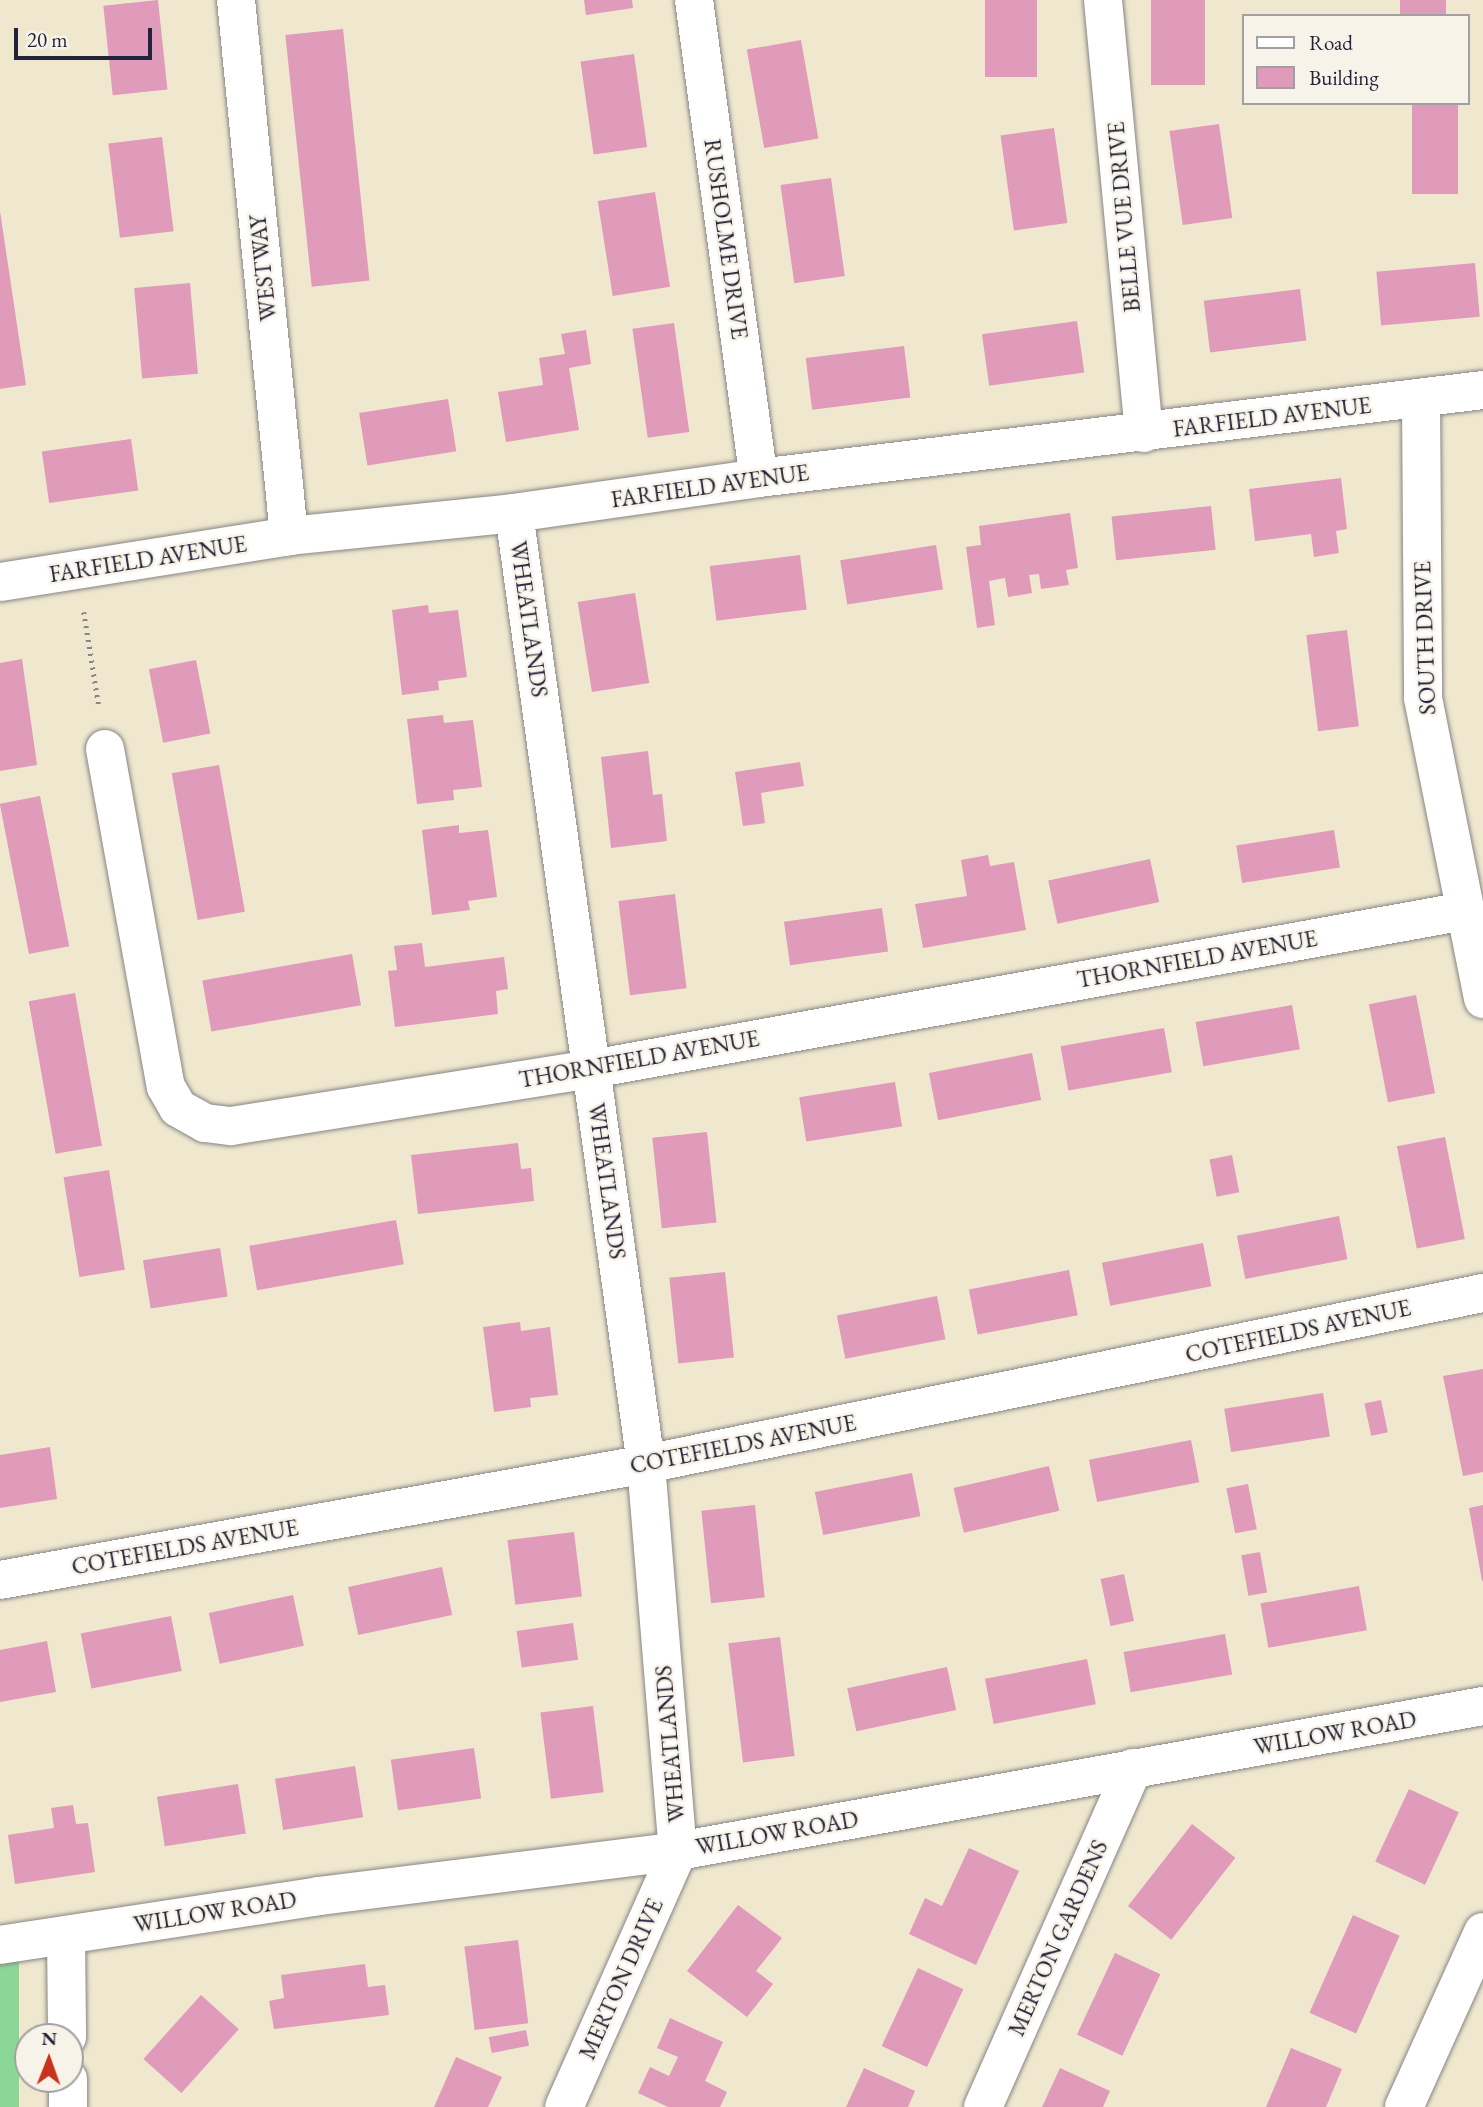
<!DOCTYPE html>
<style>
body{margin:0}
#map{position:relative;width:1483px;height:2107px;overflow:hidden;background:#efe8cf;font-family:"EB Garamond",serif}
div>[style]{position:absolute}
[style*='--x']{left:calc(var(--x)*1px);top:calc(var(--y)*1px);width:calc(var(--w)*1px);rotate:calc(var(--a)*1deg)}
.green>*{inset:0;background:#8bd896;transform-origin:0 0}
.building>*{inset:0;background:#e09aba;transform-origin:0 0}
.path>*{height:4.5px;margin-top:-2.25px;transform-origin:0;background:repeating-linear-gradient(90deg,#888585 0 2px,transparent 0 7px)}
.roads{filter:drop-shadow(0 0 2px #888585) drop-shadow(0 0 2px #888585)}
.minor>*{height:38px;margin:-19px;padding:0 19px;transform-origin:19px;border-radius:19px;background:#fff}
span{translate:-50% -50%;white-space:nowrap;text-align:center;line-height:1.15;-webkit-text-stroke:5px #f7f3e8;paint-order:stroke}
.street-label{font-size:23px;color:#22223b}
.legend{position:absolute;left:1242px;top:14px;width:228px;height:91px;box-sizing:border-box;background:#f7f3e8;border:2px solid #a29fa3;margin:0;padding:9px 12px;list-style:none;font-size:21px;color:#22223b}
.legend li{display:flex;align-items:center;gap:14px;height:35px}
.legend b{width:35px;border:2px solid #a29fa3}
.north{position:absolute;left:14px;top:2023px;width:70px;height:70px;box-sizing:border-box;background:#f7f3e8;border:2px solid #a29fa3;border-radius:50%;rotate:1deg;font-size:19px;font-weight:700;line-height:28px;text-align:center;color:#22223b}
.north::after{content:'';display:block;margin:auto;width:24px;height:32px;background:#c8321e;clip-path:polygon(50% 0,100% 100%,50% 72%,0 100%)}
.scale{position:absolute;left:14px;top:28px;width:138px;height:32px;box-sizing:border-box;border:4px solid #22223b;border-top:0;padding-left:9px;font-size:21px;line-height:24px;white-space:nowrap;color:#22223b;-webkit-text-stroke:5px #f7f3e8;paint-order:stroke}
</style>
<div id="map">
<div class="green">
<div style="left:19px;top:1957px;width:150px;height:19px;rotate:90deg"></div>
</div>
<div class="building">
<div style="left:158px;top:0;width:90px;height:55px;rotate:84deg"></div>
<div style="clip-path:polygon(584px 0,632px 0,633px 8px,586px 15px)"></div>
<div style="left:985px;top:0;width:52px;height:77px"></div>
<div style="left:1151px;top:0;width:54px;height:85px"></div>
<div style="left:1400px;top:0;width:46px;height:16px"></div>
<div style="left:343px;top:29px;width:253px;height:58px;rotate:84deg"></div>
<div style="left:801px;top:40px;width:100px;height:55px;rotate:80deg"></div>
<div style="left:634px;top:54px;width:94px;height:54px;rotate:82deg"></div>
<div style="left:1412px;top:103px;width:46px;height:91px"></div>
<div style="left:1219px;top:124px;width:95px;height:50px;rotate:82deg"></div>
<div style="left:1054px;top:128px;width:96px;height:54px;rotate:82deg"></div>
<div style="left:162px;top:137px;width:95px;height:54px;rotate:83deg"></div>
<div style="left:831px;top:178px;width:99px;height:51px;rotate:82deg"></div>
<div style="left:655px;top:192px;width:96px;height:58px;rotate:81deg"></div>
<div style="clip-path:polygon(0 211px,26px 385px,0 389px)"></div>
<div style="left:1475px;top:263px;width:54px;height:99px;rotate:85deg"></div>
<div style="left:190px;top:283px;width:91px;height:56px;rotate:85deg"></div>
<div style="left:1300px;top:289px;width:52px;height:97px;rotate:83deg"></div>
<div style="left:1077px;top:321px;width:52px;height:96px;rotate:82deg"></div>
<div style="left:674px;top:323px;width:110px;height:42px;rotate:82deg"></div>
<div style="clip-path:polygon(586px 330px,591px 364px,569px 368px,579px 430px,506px 442px,498px 392px,543px 385px,539px 358px,565px 354px,561px 334px)"></div>
<div style="left:904px;top:346px;width:52px;height:99px;rotate:83deg"></div>
<div style="left:448px;top:399px;width:53px;height:90px;rotate:81deg"></div>
<div style="left:131px;top:439px;width:52px;height:90px;rotate:82deg"></div>
<div style="clip-path:polygon(1341px 478px,1347px 529px,1336px 531px,1339px 553px,1314px 557px,1311px 534px,1255px 541px,1249px 489px)"></div>
<div style="left:1211px;top:506px;width:44px;height:100px;rotate:84deg"></div>
<div style="clip-path:polygon(1070px 513px,1078px 568px,1066px 570px,1069px 585px,1041px 589px,1039px 574px,1029px 575px,1032px 593px,1008px 597px,1005px 578px,989px 581px,995px 625px,977px 628px,966px 547px,981px 545px,979px 526px)"></div>
<div style="left:936px;top:545px;width:45px;height:97px;rotate:81deg"></div>
<div style="left:800px;top:555px;width:55px;height:91px;rotate:83deg"></div>
<div style="left:635px;top:593px;width:91px;height:58px;rotate:81deg"></div>
<div style="clip-path:polygon(428px 605px,429px 613px,458px 610px,467px 677px,438px 681px,439px 690px,402px 695px,392px 610px)"></div>
<div style="left:1347px;top:630px;width:97px;height:41px;rotate:83deg"></div>
<div style="clip-path:polygon(22px 659px,37px 765px,0 771px,0 663px)"></div>
<div style="left:196px;top:660px;width:75px;height:48px;rotate:79deg"></div>
<div style="clip-path:polygon(443px 715px,444px 723px,473px 720px,482px 787px,453px 790px,454px 800px,417px 804px,407px 719px)"></div>
<div style="clip-path:polygon(648px 751px,653px 795px,662px 794px,667px 841px,611px 848px,601px 757px)"></div>
<div style="clip-path:polygon(800px 762px,804px 786px,761px 793px,765px 823px,743px 826px,735px 772px)"></div>
<div style="left:219px;top:765px;width:149px;height:48px;rotate:80deg"></div>
<div style="left:40px;top:796px;width:153px;height:41px;rotate:79deg"></div>
<div style="clip-path:polygon(459px 825px,459px 833px,488px 830px,497px 897px,468px 901px,470px 910px,432px 915px,422px 830px)"></div>
<div style="left:1334px;top:830px;width:38px;height:99px;rotate:81deg"></div>
<div style="clip-path:polygon(988px 855px,990px 866px,1014px 862px,1026px 930px,923px 948px,915px 904px,967px 896px,961px 860px)"></div>
<div style="left:1150px;top:859px;width:44px;height:104px;rotate:78deg"></div>
<div style="left:675px;top:894px;width:95px;height:57px;rotate:83deg"></div>
<div style="left:882px;top:908px;width:44px;height:99px;rotate:82deg"></div>
<div style="clip-path:polygon(422px 943px,425px 967px,504px 957px,508px 989px,496px 991px,498px 1014px,395px 1027px,388px 971px,397px 970px,394px 946px)"></div>
<div style="left:352px;top:954px;width:52px;height:152px;rotate:80deg"></div>
<div style="left:75px;top:993px;width:155px;height:47px;rotate:80deg"></div>
<div style="left:1416px;top:995px;width:100px;height:48px;rotate:79deg"></div>
<div style="left:1292px;top:1005px;width:45px;height:98px;rotate:80deg"></div>
<div style="left:1164px;top:1028px;width:45px;height:105px;rotate:80deg"></div>
<div style="left:1032px;top:1053px;width:48px;height:105px;rotate:79deg"></div>
<div style="left:895px;top:1082px;width:45px;height:97px;rotate:81deg"></div>
<div style="left:707px;top:1132px;width:91px;height:55px;rotate:84deg"></div>
<div style="left:1445px;top:1137px;width:104px;height:49px;rotate:79deg"></div>
<div style="clip-path:polygon(518px 1143px,521px 1169px,531px 1168px,534px 1201px,418px 1214px,411px 1155px)"></div>
<div style="left:1232px;top:1155px;width:38px;height:23px;rotate:79deg"></div>
<div style="left:109px;top:1170px;width:101px;height:46px;rotate:81deg"></div>
<div style="left:1339px;top:1216px;width:44px;height:104px;rotate:79deg"></div>
<div style="left:396px;top:1220px;width:45px;height:149px;rotate:80deg"></div>
<div style="left:1203px;top:1243px;width:44px;height:103px;rotate:79deg"></div>
<div style="left:220px;top:1248px;width:49px;height:78px;rotate:81deg"></div>
<div style="left:1069px;top:1270px;width:46px;height:102px;rotate:79deg"></div>
<div style="left:725px;top:1272px;width:86px;height:56px;rotate:84deg"></div>
<div style="left:937px;top:1296px;width:44px;height:102px;rotate:79deg"></div>
<div style="clip-path:polygon(520px 1322px,521px 1331px,550px 1327px,558px 1395px,530px 1398px,531px 1407px,494px 1412px,483px 1327px)"></div>
<div style="clip-path:polygon(1483px 1369px,1483px 1472px,1463px 1476px,1443px 1376px)"></div>
<div style="left:1323px;top:1393px;width:44px;height:100px;rotate:81deg"></div>
<div style="left:1381px;top:1400px;width:33px;height:17px;rotate:78deg"></div>
<div style="left:1191px;top:1440px;width:43px;height:104px;rotate:79deg"></div>
<div style="clip-path:polygon(50px 1447px,57px 1499px,0 1508px,0 1455px)"></div>
<div style="left:1049px;top:1466px;width:46px;height:98px;rotate:77deg"></div>
<div style="left:912px;top:1473px;width:44px;height:99px;rotate:79deg"></div>
<div style="left:1248px;top:1484px;width:46px;height:22px;rotate:79deg"></div>
<div style="left:755px;top:1505px;width:93px;height:54px;rotate:84deg"></div>
<div style="clip-path:polygon(1483px 1505px,1483px 1581px,1482px 1581px,1469px 1508px)"></div>
<div style="left:574px;top:1532px;width:65px;height:67px;rotate:83deg"></div>
<div style="left:1260px;top:1552px;width:41px;height:19px;rotate:80deg"></div>
<div style="left:442px;top:1567px;width:49px;height:96px;rotate:78deg"></div>
<div style="left:1124px;top:1574px;width:48px;height:24px;rotate:78deg"></div>
<div style="left:1359px;top:1586px;width:45px;height:100px;rotate:80deg"></div>
<div style="left:293px;top:1595px;width:52px;height:86px;rotate:78deg"></div>
<div style="left:171px;top:1616px;width:56px;height:92px;rotate:79deg"></div>
<div style="left:573px;top:1623px;width:37px;height:57px;rotate:82deg"></div>
<div style="left:1225px;top:1634px;width:41px;height:103px;rotate:80deg"></div>
<div style="left:780px;top:1637px;width:120px;height:52px;rotate:83deg"></div>
<div style="clip-path:polygon(47px 1641px,56px 1692px,0 1702px,0 1650px)"></div>
<div style="left:1087px;top:1659px;width:46px;height:104px;rotate:79deg"></div>
<div style="left:947px;top:1667px;width:44px;height:102px;rotate:78deg"></div>
<div style="left:593px;top:1706px;width:87px;height:53px;rotate:83deg"></div>
<div style="left:474px;top:1748px;width:51px;height:84px;rotate:82deg"></div>
<div style="left:355px;top:1766px;width:52px;height:81px;rotate:81deg"></div>
<div style="left:238px;top:1784px;width:50px;height:82px;rotate:81deg"></div>
<div style="left:1409px;top:1789px;width:55px;height:80px;rotate:25deg"></div>
<div style="clip-path:polygon(73px 1805px,76px 1824px,88px 1823px,95px 1872px,15px 1884px,8px 1835px,54px 1828px,51px 1808px)"></div>
<div style="left:1192px;top:1824px;width:55px;height:104px;rotate:38deg"></div>
<div style="clip-path:polygon(969px 1848px,1019px 1871px,976px 1965px,909px 1934px,925px 1898px,942px 1906px)"></div>
<div style="clip-path:polygon(738px 1905px,782px 1938px,756px 1971px,773px 1984px,747px 2017px,687px 1971px)"></div>
<div style="left:1353px;top:1915px;width:51px;height:107px;rotate:24deg"></div>
<div style="left:518px;top:1940px;width:84px;height:54px;rotate:83deg"></div>
<div style="left:1115px;top:1953px;width:50px;height:90px;rotate:25deg"></div>
<div style="clip-path:polygon(365px 1964px,368px 1987px,385px 1985px,389px 2015px,274px 2029px,269px 2001px,284px 1998px,281px 1975px)"></div>
<div style="left:918px;top:1968px;width:50px;height:86px;rotate:25deg"></div>
<div style="left:201px;top:1995px;width:51px;height:86px;rotate:42deg"></div>
<div style="clip-path:polygon(670px 2018px,723px 2042px,705px 2081px,727px 2092px,720px 2107px,668px 2107px,638px 2093px,650px 2067px,669px 2076px,678px 2057px,657px 2048px)"></div>
<div style="left:526px;top:2030px;width:16px;height:38px;rotate:79deg"></div>
<div style="clip-path:polygon(1291px 2048px,1342px 2069px,1326px 2107px,1266px 2107px)"></div>
<div style="clip-path:polygon(456px 2057px,502px 2077px,488px 2107px,434px 2107px)"></div>
<div style="clip-path:polygon(864px 2068px,915px 2091px,908px 2107px,846px 2107px)"></div>
<div style="clip-path:polygon(1060px 2068px,1110px 2091px,1103px 2107px,1042px 2107px)"></div>
</div>
<div class="path">
<div style="--x:84;--y:612;--w:96;--a:81"></div>
</div>
<div class="roads">
<div class="minor">
<div style="--x:236;--y:0;--w:539;--a:84.35"></div>
<div style="--x:694;--y:0;--w:482;--a:82.3"></div>
<div style="--x:1103;--y:0;--w:435;--a:84.6"></div>
<div style="--x:1421;--y:398;--w:300;--a:89.6"></div>
<div style="--x:1423;--y:698;--w:307;--a:78.7"></div>
<div style="--x:514;--y:513;--w:960;--a:82.1"></div>
<div style="--x:646;--y:1464;--w:388;--a:85.3"></div>
<div style="--x:678;--y:1851;--w:280;--a:114"></div>
<div style="--x:0;--y:582;--w:293;--a:-9"></div>
<div style="--x:289;--y:536;--w:226;--a:-5.8"></div>
<div style="--x:514;--y:513;--w:247;--a:-8.1"></div>
<div style="--x:759;--y:478;--w:729;--a:-6.93"></div>
<div style="--x:105;--y:749;--w:343;--a:79.8"></div>
<div style="--x:166;--y:1087;--w:24;--a:60"></div>
<div style="--x:178;--y:1108;--w:31;--a:29"></div>
<div style="--x:205;--y:1123;--w:26;--a:7"></div>
<div style="--x:231;--y:1126;--w:365;--a:-9"></div>
<div style="--x:592;--y:1069;--w:887;--a:-10.26"></div>
<div style="--x:0;--y:1580;--w:656;--a:-10.18"></div>
<div style="--x:646;--y:1464;--w:854;--a:-11.55"></div>
<div style="--x:66;--y:1935;--w:102;--a:89.4"></div>
<div style="--x:0;--y:1945;--w:323;--a:-8.7"></div>
<div style="--x:319;--y:1896;--w:362;--a:-7.1"></div>
<div style="--x:678;--y:1851;--w:818;--a:-10.21"></div>
<div style="--x:68;--y:2079;--w:28;--a:90"></div>
<div style="--x:983;--y:2107;--w:371;--a:-66.1"></div>
<div style="--x:1404;--y:2107;--w:192;--a:-65.7"></div>
</div>
</div>
<div class="street-label">
<span style="left:1124px;top:217px;rotate:-95deg">BELLE VUE DRIVE</span>
<span style="left:726px;top:239px;rotate:82deg">RUSHOLME DRIVE</span>
<span style="left:263px;top:268px;rotate:-96deg">WESTWAY</span>
<span style="left:1272px;top:417px;rotate:-7deg">FARFIELD AVENUE</span>
<span style="left:710px;top:486px;rotate:-8deg">FARFIELD AVENUE</span>
<span style="left:148px;top:559px;rotate:-9deg">FARFIELD AVENUE</span>
<span style="left:529px;top:619px;rotate:82deg">WHEATLANDS</span>
<span style="left:1425px;top:638px;rotate:-92deg">SOUTH DRIVE</span>
<span style="left:1197px;top:959px;rotate:-10deg">THORNFIELD AVENUE</span>
<span style="left:639px;top:1059px;rotate:-10deg">THORNFIELD AVENUE</span>
<span style="left:607px;top:1181px;rotate:82deg">WHEATLANDS</span>
<span style="left:1298px;top:1331px;rotate:-12deg">COTEFIELDS AVENUE</span>
<span style="left:743px;top:1444px;rotate:-11deg">COTEFIELDS AVENUE</span>
<span style="left:185px;top:1547px;rotate:-10deg">COTEFIELDS AVENUE</span>
<span style="left:1335px;top:1733px;rotate:-10deg">WILLOW ROAD</span>
<span style="left:670px;top:1744px;rotate:-95deg">WHEATLANDS</span>
<span style="left:777px;top:1833px;rotate:-10deg">WILLOW ROAD</span>
<span style="left:215px;top:1912px;rotate:-9deg">WILLOW ROAD</span>
<span style="left:1058px;top:1938px;rotate:-66deg">MERTON GARDENS</span>
<span style="left:621px;top:1979px;rotate:-66deg">MERTON DRIVE</span>
</div>
<ul class="legend">
<li><b style="height:9px;background:#fff"></b>Road</li>
<li><b style="height:19px;background:#e09aba"></b>Building</li>
</ul>
<div class="north">N</div>
<div class="scale">20 m</div>
</div>
